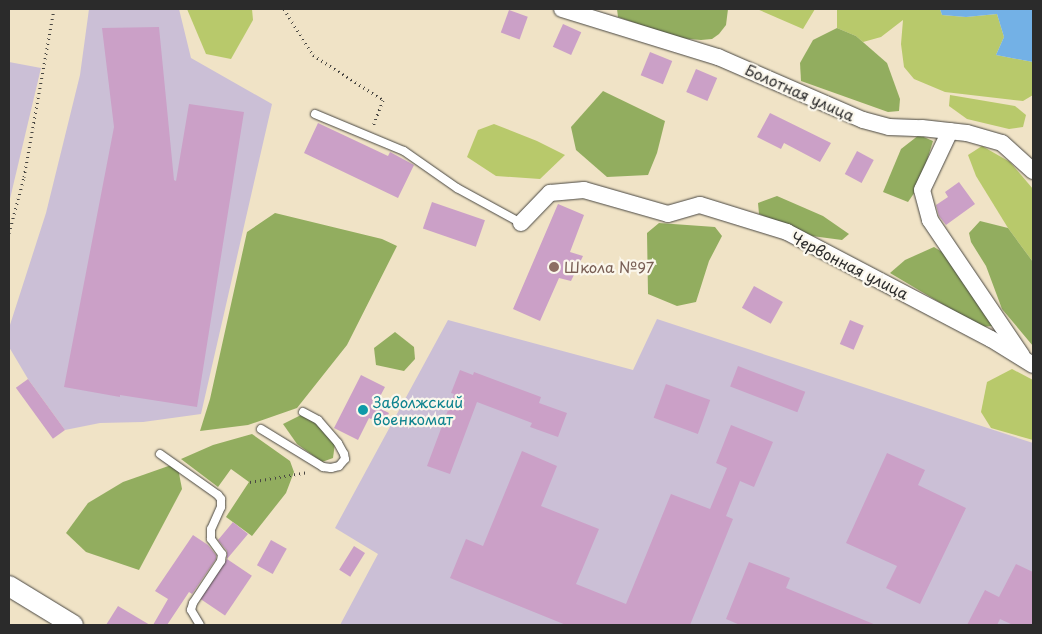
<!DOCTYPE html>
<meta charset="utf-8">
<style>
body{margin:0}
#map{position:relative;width:1042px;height:634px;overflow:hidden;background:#f0e3c6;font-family:"Playpen Sans",sans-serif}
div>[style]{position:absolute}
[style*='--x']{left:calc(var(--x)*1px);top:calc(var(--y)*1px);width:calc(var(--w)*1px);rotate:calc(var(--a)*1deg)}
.industrial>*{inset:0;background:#cbbfd6}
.green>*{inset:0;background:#b8c96b}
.forest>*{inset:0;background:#92ad5f}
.water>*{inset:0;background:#73b1e6}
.building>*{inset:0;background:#cba0c7;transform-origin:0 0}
.path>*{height:3px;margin-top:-1.5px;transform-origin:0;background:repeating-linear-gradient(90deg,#494742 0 1px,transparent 0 5px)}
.roads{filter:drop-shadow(0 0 1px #494742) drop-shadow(0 0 1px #494742)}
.service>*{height:8px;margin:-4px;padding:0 4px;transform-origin:4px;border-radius:4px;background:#fff}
.minor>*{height:16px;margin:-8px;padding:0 8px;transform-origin:8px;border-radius:8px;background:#fff}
.tertiary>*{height:20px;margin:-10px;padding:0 10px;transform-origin:10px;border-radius:10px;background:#fff}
.dots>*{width:14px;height:14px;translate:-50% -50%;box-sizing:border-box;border:2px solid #fbf7ec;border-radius:50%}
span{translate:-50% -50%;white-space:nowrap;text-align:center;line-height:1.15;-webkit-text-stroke:4.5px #fbf7ec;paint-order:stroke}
.street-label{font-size:15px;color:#2b2b2b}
.education-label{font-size:15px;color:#785e54}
.left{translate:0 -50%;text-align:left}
.culture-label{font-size:15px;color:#0d838f}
.frame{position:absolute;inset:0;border:10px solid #2b2b2b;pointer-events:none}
</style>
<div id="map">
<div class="industrial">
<div style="clip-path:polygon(89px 9px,179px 9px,191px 58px,272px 104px,201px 414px,143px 422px,100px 423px,65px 430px,28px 379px,9px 347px,9px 328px,46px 213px,80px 75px)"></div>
<div style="clip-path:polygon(9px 62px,41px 68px,9px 203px)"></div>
<div style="clip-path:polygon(657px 319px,1033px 443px,1033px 625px,340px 625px,378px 554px,335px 528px,448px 320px,633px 370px)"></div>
</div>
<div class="green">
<div style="clip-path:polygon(187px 9px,252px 9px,253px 20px,231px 59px,206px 54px)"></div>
<div style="clip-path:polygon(757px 9px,815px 9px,803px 29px)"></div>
<div style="clip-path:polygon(940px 9px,942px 15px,966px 17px,997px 14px,1004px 37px,996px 55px,1033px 62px,1033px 95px,1023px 101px,945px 92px,914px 79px,904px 67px,901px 44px,903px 20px,881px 37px,863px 42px,856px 36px,837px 28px,837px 9px)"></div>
<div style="clip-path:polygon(950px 95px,1015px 106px,1026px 115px,1023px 127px,1009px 129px,967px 119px,949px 106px)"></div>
<div style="clip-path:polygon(494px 124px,537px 141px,565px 155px,540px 179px,496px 176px,467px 157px,478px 130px)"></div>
<div style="clip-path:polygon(982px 146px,1010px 162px,1033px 189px,1033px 262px,1008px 228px,976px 176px,968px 155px)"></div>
<div style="clip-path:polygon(1012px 369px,1033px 380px,1033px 440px,991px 428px,981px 412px,987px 382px)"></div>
</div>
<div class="forest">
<div style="clip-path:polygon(617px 9px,728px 9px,726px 25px,719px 34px,712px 39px,701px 40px,678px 38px,618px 17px)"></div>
<div style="clip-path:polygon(837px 28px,856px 36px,887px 63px,900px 99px,899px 111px,888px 112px,801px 81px,800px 63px,813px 40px)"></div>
<div style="clip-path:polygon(603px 91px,665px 121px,657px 153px,648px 175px,607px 177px,576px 150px,571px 127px)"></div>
<div style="clip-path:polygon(919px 135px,933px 141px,919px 186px,908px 202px,883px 192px,901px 149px)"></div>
<div style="clip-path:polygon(777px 196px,823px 216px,849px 234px,842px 240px,812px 236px,759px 214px,758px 203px)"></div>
<div style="clip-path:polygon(275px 213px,382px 239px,397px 246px,347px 345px,297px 408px,248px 425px,200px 431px,210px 399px,247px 232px)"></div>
<div style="clip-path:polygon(980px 221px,1008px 228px,1033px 262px,1033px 346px,1002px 309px,986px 266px,971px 242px,969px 233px)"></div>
<div style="clip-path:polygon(659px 223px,715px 227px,722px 236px,709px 261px,696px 302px,677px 306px,648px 294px,647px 233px)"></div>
<div style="clip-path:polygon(934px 247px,947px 255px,993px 326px,981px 327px,890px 273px,905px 260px)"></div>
<div style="clip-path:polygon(395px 332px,414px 347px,415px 359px,404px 371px,376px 365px,374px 348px)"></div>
<div style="clip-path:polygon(303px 414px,319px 424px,335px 443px,333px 458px,322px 462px,297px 444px,283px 424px)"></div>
<div style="clip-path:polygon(252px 434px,290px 461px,294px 472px,286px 493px,252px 536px,226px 517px,249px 482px,231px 469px,218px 487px,181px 459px,213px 445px)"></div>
<div style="clip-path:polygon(177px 463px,182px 489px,139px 570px,86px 552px,66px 533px,88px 503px,123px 482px)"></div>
</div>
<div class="water">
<div style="clip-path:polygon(940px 9px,1033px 9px,1033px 62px,996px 55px,1004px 37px,997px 14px,966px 17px,942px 15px)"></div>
</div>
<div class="building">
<div style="left:509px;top:10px;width:20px;height:24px;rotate:20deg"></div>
<div style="left:563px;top:24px;width:20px;height:25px;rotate:24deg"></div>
<div style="clip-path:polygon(159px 27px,174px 180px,176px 181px,189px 104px,244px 112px,197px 407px,120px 395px,120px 397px,64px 387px,114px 127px,102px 28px)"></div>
<div style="left:650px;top:52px;width:24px;height:25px;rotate:22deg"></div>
<div style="left:696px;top:69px;width:23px;height:25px;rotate:23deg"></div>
<div style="clip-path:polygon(770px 113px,831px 143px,820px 162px,784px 143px,781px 149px,757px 137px)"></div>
<div style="clip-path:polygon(318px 123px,388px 156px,390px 152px,414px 165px,398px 198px,304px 153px)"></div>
<div style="left:857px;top:151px;width:19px;height:26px;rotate:28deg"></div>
<div style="clip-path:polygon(959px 182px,975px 204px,946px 225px,939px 216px,936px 205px,948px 197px,945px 192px)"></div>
<div style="left:432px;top:202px;width:56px;height:28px;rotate:19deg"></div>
<div style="clip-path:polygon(558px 204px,584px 215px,570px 252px,583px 256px,571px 281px,559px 278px,540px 321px,513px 309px)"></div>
<div style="left:754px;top:286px;width:33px;height:25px;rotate:29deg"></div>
<div style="left:850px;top:320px;width:15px;height:26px;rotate:23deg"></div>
<div style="left:738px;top:366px;width:72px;height:22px;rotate:21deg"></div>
<div style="clip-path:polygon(460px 370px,473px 375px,474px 372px,541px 397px,539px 403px,567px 413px,558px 437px,530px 427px,532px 423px,477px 402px,450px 474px,427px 466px,454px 394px,451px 393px)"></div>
<div style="clip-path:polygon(361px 375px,385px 387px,375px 406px,389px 413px,383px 425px,369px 418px,358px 440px,334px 428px)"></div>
<div style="left:28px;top:379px;width:63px;height:15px;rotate:54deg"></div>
<div style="left:666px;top:384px;width:47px;height:36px;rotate:20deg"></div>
<div style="clip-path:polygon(731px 425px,773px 442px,754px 487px,740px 481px,726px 516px,733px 519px,690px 625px,566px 625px,450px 578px,466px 539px,483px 546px,522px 451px,557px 466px,541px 506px,599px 529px,576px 584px,626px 604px,671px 494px,710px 509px,727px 468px,716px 463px)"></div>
<div style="clip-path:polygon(887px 453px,925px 470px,918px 485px,966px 508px,920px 604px,886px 588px,897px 566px,846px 543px)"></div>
<div style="clip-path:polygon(233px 522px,248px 534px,227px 559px,227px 551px,218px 540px)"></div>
<div style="clip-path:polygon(193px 535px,208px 545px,216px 555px,216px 559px,192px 594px,189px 592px,167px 625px,153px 625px,168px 599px,155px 591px)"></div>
<div style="left:271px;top:540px;width:18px;height:29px;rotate:29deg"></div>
<div style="left:354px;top:546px;width:13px;height:28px;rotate:32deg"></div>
<div style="left:227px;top:559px;width:30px;height:48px;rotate:34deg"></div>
<div style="clip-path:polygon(749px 562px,790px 578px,786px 588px,876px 625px,740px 625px,726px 619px)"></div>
<div style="clip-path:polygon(1016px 564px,1033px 572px,1033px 625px,1013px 625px,1000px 619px,997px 625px,967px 625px,985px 590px,999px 597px)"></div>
<div style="clip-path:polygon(118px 606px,150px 625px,106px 625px)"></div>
</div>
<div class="path">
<div style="--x:284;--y:9;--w:54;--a:57.8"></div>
<div style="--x:313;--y:55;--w:83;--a:32.7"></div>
<div style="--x:383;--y:100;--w:28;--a:111"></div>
<div style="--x:9;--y:233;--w:58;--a:-75"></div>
<div style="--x:24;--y:177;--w:171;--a:-79.9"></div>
<div style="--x:250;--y:482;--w:59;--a:-9.8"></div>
</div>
<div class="roads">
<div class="service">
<div style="--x:315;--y:114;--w:96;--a:22.6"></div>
<div style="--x:404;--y:151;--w:65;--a:34.9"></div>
<div style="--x:457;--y:188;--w:73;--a:28.7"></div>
<div style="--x:261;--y:429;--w:73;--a:31.5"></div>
<div style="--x:323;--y:467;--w:8;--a:7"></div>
<div style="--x:331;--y:468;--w:8;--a:-14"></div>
<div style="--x:339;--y:466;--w:9;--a:-49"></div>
<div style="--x:345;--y:459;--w:5;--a:-101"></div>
<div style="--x:344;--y:454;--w:13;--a:-119"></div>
<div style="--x:338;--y:443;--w:30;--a:-131"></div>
<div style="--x:318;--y:420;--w:17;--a:-152"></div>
<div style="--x:160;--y:454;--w:71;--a:35.3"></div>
<div style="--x:218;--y:495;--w:5;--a:53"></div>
<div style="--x:221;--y:499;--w:8;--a:90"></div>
<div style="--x:221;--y:507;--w:24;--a:114"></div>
<div style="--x:211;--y:529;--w:10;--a:90"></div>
<div style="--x:211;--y:539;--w:19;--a:54"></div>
<div style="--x:222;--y:554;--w:7;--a:98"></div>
<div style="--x:221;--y:561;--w:50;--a:123.7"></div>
<div style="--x:193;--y:603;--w:7;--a:106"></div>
<div style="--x:191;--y:610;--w:17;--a:59"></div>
</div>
<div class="minor">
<div style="--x:562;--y:9;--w:163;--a:17.1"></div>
<div style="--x:718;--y:57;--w:158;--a:23.5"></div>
<div style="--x:863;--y:120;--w:27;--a:15"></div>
<div style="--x:889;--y:127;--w:33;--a:2"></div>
<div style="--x:922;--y:128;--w:45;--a:6.3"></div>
<div style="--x:967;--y:133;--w:36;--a:16"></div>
<div style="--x:1002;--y:143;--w:42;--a:42.1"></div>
<div style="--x:950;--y:131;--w:65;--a:115.4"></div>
<div style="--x:922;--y:190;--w:31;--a:75"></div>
<div style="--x:930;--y:220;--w:164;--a:55.9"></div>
<div style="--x:521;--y:223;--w:42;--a:-46"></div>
<div style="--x:550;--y:193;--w:34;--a:-5"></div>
<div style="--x:584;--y:190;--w:87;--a:15.9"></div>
<div style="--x:668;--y:214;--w:33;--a:-16"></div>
<div style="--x:700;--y:205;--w:91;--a:17.2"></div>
<div style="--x:787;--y:232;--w:230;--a:27.7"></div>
<div style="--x:991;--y:339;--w:49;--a:31.8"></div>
</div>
<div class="tertiary">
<div style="--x:9;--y:586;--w:75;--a:31.4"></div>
</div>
</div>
<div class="dots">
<div style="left:554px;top:267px;background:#8d6e63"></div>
<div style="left:363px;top:410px;background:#0f9aa8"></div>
</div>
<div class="street-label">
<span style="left:800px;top:92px;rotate:24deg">Болотная улица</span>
<span style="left:850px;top:265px;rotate:27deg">Червонная улица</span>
</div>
<div class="education-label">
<span class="left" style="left:564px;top:267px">Школа №97</span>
</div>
<div class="culture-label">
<span class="left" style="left:373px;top:410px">Заволжский<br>военкомат</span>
</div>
<div class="frame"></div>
</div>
